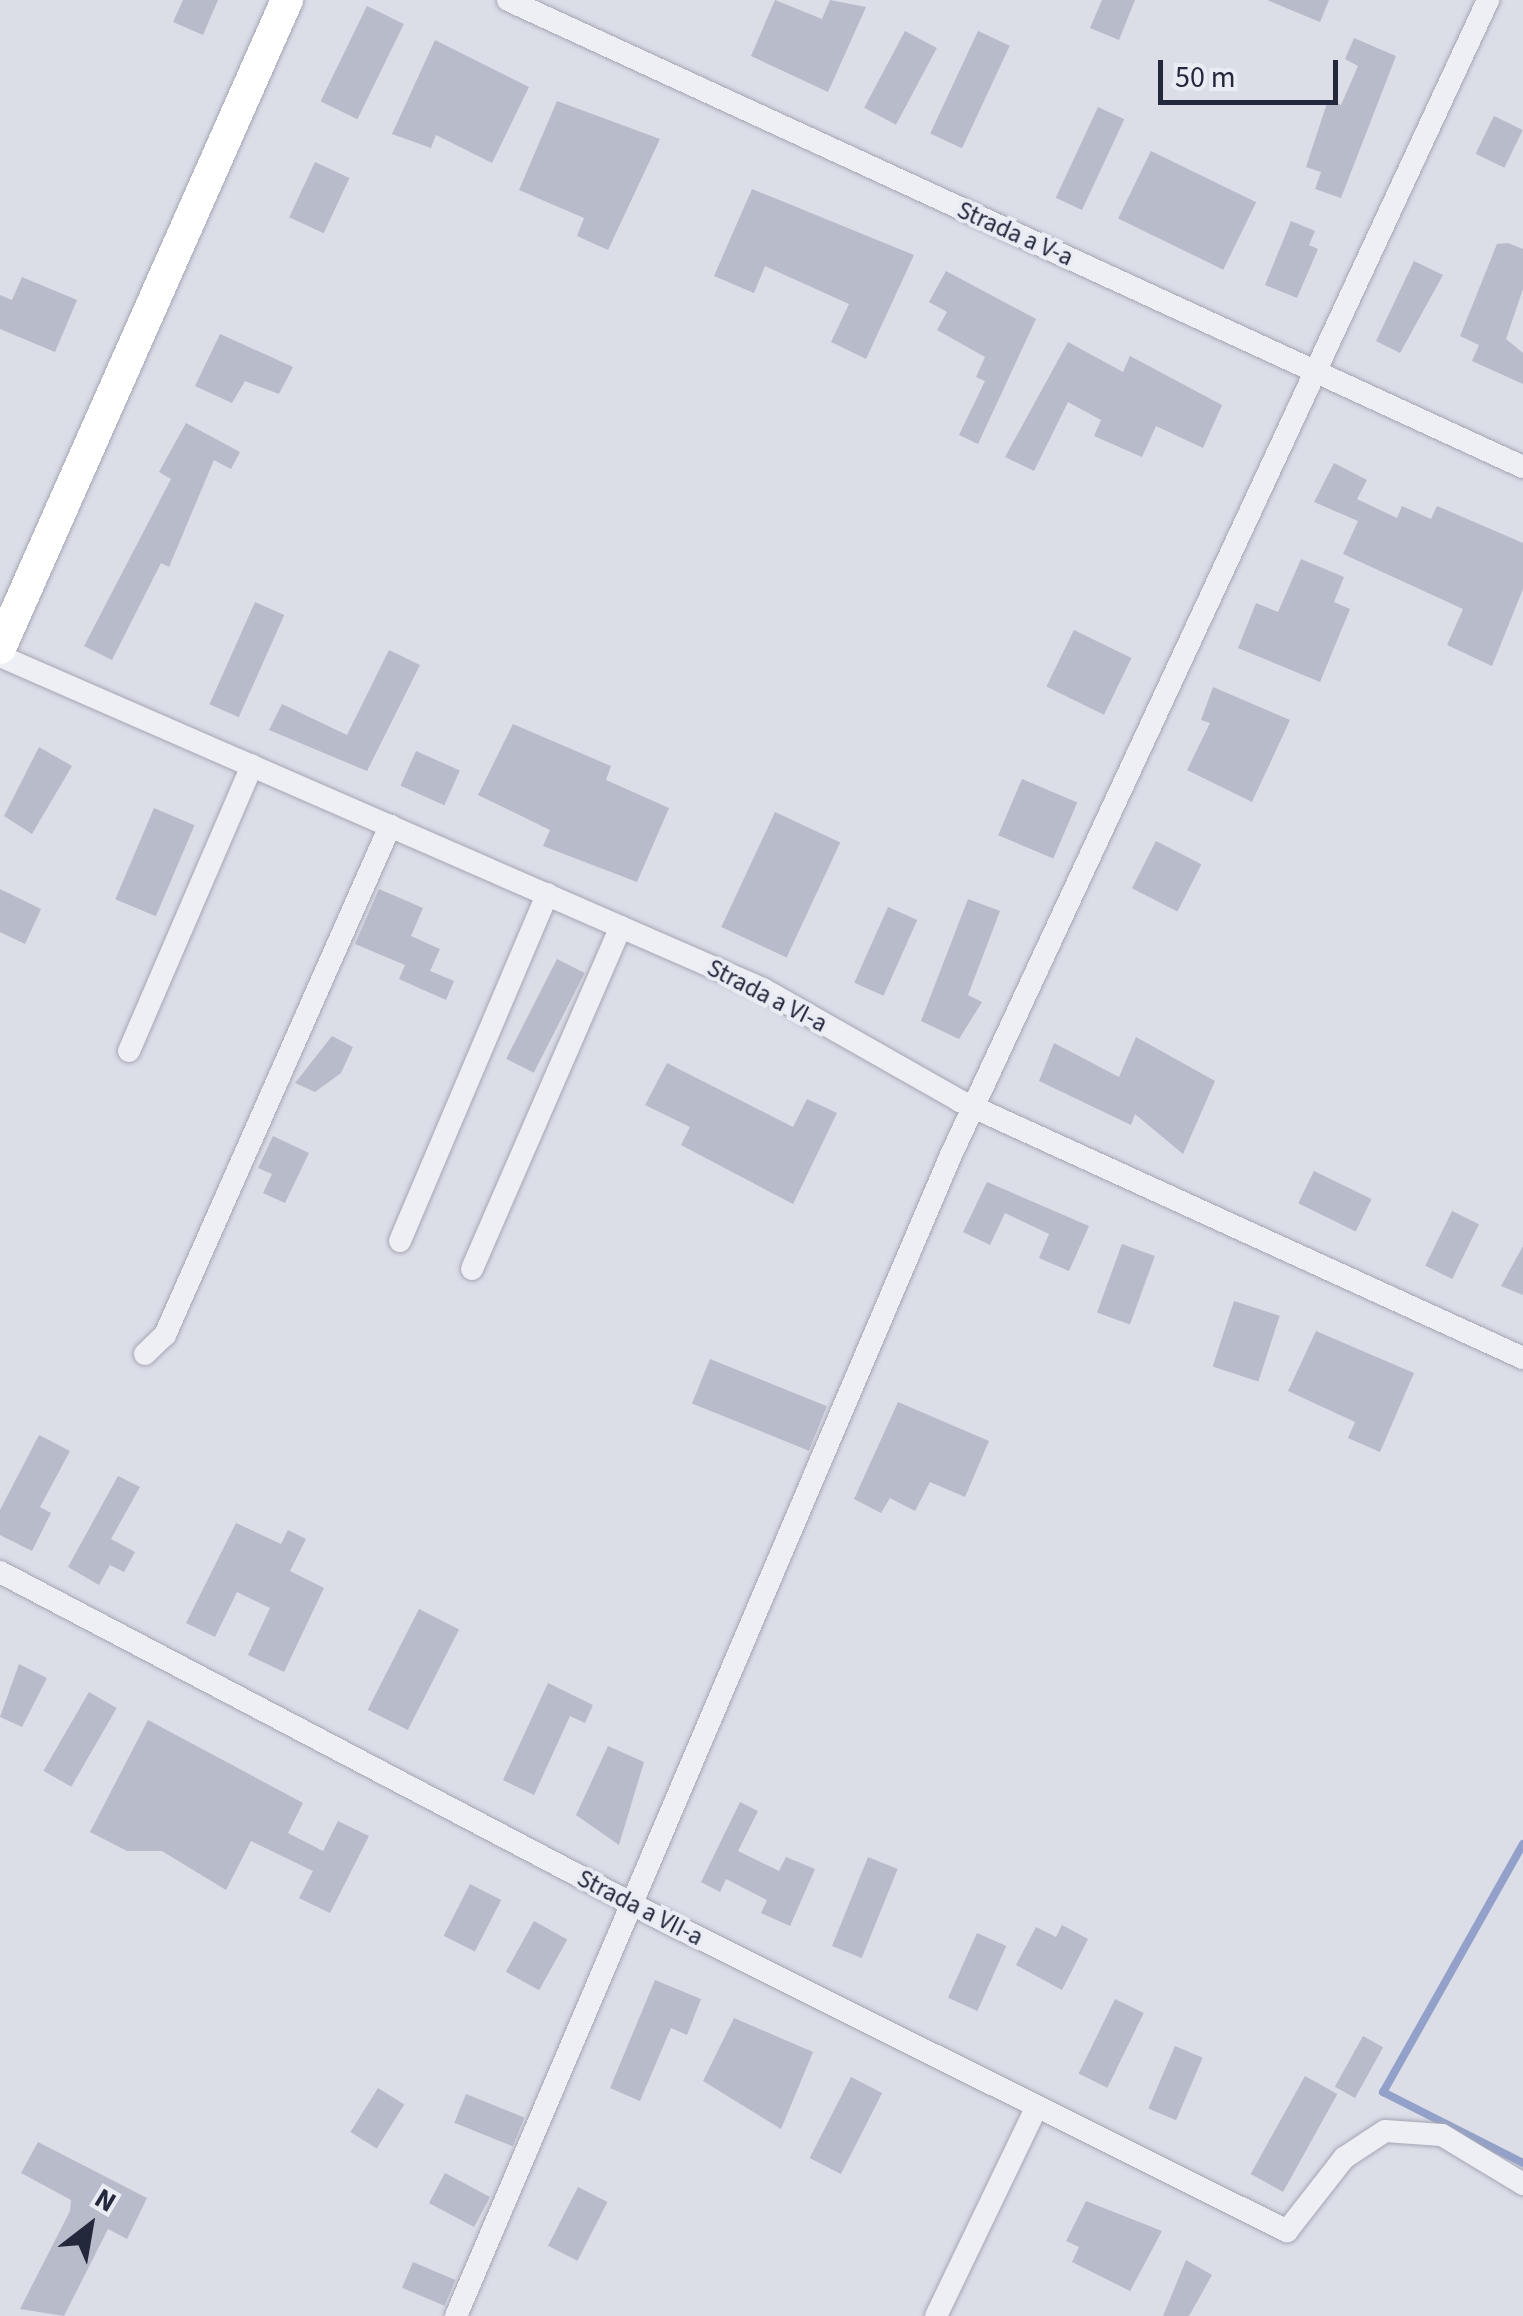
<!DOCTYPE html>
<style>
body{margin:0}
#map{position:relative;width:1523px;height:2316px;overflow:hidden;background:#dbdde7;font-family:"Source Sans 3",sans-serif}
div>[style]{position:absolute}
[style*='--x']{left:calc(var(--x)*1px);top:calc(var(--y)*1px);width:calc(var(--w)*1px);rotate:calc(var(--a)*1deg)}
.stream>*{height:8px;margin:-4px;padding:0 4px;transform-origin:4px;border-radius:4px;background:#93a1ca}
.building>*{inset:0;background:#b8bbca;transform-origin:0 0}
.roads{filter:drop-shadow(0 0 2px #a4a7b4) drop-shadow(0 0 2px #a4a7b4)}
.street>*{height:22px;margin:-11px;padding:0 11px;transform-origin:11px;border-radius:11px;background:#eeeff5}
.secondary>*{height:32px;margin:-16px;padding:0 16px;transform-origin:16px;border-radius:16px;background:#fff}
span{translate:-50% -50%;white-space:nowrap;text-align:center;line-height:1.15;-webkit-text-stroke:8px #eaecf4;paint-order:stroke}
.street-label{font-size:25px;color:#24283d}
.north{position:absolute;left:40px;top:2176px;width:100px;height:100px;-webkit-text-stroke:8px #eaecf4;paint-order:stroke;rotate:31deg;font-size:28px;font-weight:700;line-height:40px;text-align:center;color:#24283d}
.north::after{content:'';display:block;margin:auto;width:35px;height:45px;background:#24283d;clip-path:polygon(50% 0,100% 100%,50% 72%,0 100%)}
.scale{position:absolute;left:1158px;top:60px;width:180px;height:45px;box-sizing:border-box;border:5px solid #24283d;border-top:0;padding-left:12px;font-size:30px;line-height:35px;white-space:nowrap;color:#24283d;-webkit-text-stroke:8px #eaecf4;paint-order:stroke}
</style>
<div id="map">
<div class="stream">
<div style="--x:1523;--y:1844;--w:285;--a:119.4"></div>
<div style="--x:1383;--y:2092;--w:157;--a:26.9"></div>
</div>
<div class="building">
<div style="clip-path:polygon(183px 0,218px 0,203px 35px,173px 22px)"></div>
<div style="clip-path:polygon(775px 0,822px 19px,830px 0,866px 7px,828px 92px,751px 56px)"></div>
<div style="clip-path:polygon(1102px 0,1135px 0,1119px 40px,1090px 28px)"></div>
<div style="clip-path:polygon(1267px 0,1329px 0,1320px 22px)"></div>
<div style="left:367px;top:6px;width:41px;height:106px;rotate:26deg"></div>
<div style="left:905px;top:31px;width:36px;height:87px;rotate:28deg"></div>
<div style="left:978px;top:31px;width:35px;height:113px;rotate:25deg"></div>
<div style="clip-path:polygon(1354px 38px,1396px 56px,1341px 198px,1315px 189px,1321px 172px,1306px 167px,1328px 100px,1341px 105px,1358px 66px,1345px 59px)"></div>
<div style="clip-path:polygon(435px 40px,529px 87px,492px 163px,436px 135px,431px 148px,392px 134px)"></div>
<div style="clip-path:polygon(557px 101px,660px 139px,608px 250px,577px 236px,584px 218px,519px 190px)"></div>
<div style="left:1098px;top:107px;width:29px;height:100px;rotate:25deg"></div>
<div style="left:1494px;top:116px;width:32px;height:42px;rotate:26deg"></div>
<div style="left:1151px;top:151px;width:117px;height:75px;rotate:26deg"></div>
<div style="left:315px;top:162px;width:38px;height:61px;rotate:25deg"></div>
<div style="clip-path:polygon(752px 189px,914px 255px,866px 359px,831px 342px,849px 304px,765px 266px,754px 293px,714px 276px)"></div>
<div style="clip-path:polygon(1291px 221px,1315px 231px,1309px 245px,1318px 249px,1297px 298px,1265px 285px)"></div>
<div style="clip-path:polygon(1508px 243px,1523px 249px,1523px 289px,1506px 339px,1523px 353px,1523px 384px,1472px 361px,1479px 345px,1460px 336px,1497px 244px)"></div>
<div style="clip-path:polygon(1414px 261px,1443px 275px,1400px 353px,1376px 341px)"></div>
<div style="clip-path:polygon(946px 271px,1036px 319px,978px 444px,959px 435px,985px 381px,976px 377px,985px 357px,937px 330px,947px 312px,929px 302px)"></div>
<div style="clip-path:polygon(22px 277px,77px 300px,55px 352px,0 329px,0 295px,12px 300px)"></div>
<div style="clip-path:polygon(220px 334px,293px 367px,279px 394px,245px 381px,232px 403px,195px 386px)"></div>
<div style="clip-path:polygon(1068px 342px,1123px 372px,1130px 356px,1222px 405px,1203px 448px,1156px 426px,1142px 457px,1094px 436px,1101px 420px,1068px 402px,1034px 471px,1005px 457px)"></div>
<div style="clip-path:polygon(186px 423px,240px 452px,231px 469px,214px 460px,169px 567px,161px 563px,112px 660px,84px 646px,171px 479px,159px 472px)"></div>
<div style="clip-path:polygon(1334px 463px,1367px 480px,1357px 499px,1397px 518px,1402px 506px,1431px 519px,1437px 506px,1523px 543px,1523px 589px,1492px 666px,1447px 645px,1463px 609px,1343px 554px,1358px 521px,1314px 502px)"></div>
<div style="clip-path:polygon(1301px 559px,1344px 577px,1334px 602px,1350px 609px,1320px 682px,1238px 648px,1256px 603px,1278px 612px)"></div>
<div style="left:255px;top:602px;width:32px;height:112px;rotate:24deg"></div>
<div style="left:1074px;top:630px;width:64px;height:63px;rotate:26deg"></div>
<div style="clip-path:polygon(389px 650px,420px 665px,367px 771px,269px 730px,282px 704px,347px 735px)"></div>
<div style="clip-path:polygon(1213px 687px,1290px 720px,1252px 802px,1187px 770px,1210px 723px,1201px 720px)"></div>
<div style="clip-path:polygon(513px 724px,611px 766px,606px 780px,669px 808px,637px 882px,543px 846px,550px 830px,478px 795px)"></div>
<div style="clip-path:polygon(39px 747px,72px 766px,32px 834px,4px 816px)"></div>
<div style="left:416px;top:751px;width:48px;height:38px;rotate:24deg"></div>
<div style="left:1022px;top:779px;width:60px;height:61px;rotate:23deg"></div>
<div style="left:154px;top:808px;width:44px;height:99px;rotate:23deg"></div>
<div style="left:775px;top:812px;width:72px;height:127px;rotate:25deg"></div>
<div style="left:1156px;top:841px;width:51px;height:53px;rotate:27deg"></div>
<div style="clip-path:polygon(0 889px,41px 909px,25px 944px,0 932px)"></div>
<div style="clip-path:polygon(379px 889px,423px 908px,411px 936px,440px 949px,430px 971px,454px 981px,446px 1000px,399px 979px,405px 965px,355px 944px)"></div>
<div style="clip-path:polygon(968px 899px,1000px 911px,968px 995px,982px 1002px,959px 1039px,921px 1021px)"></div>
<div style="left:888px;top:907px;width:32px;height:83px;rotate:24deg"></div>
<div style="left:557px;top:959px;width:31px;height:112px;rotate:27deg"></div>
<div style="clip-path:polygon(332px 1036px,353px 1047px,341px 1073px,315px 1092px,295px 1083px)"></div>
<div style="clip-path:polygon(1136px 1037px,1215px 1081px,1183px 1154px,1135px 1114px,1131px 1125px,1039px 1081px,1054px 1043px,1119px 1077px)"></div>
<div style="clip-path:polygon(667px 1063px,793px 1127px,807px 1099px,837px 1113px,793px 1204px,681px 1145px,690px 1127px,645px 1105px)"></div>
<div style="clip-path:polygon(273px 1136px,309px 1153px,285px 1203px,263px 1193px,272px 1174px,258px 1168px)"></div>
<div style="left:1314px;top:1171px;width:64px;height:36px;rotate:26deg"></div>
<div style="clip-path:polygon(987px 1182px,1089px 1226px,1069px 1271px,1039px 1258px,1049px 1234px,1005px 1213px,990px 1245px,963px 1232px)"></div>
<div style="left:1452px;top:1211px;width:30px;height:61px;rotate:26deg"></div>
<div style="left:1122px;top:1244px;width:35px;height:73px;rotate:20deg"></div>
<div style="clip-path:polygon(1523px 1246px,1523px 1295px,1501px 1286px)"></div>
<div style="left:1234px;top:1301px;width:48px;height:69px;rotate:18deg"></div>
<div style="clip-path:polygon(1316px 1331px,1414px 1373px,1380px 1452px,1348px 1438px,1355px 1422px,1288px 1391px)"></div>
<div style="left:710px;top:1359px;width:126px;height:48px;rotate:22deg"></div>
<div style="clip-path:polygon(898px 1402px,989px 1441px,965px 1497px,930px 1482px,915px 1511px,890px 1498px,881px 1513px,854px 1499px)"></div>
<div style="clip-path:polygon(39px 1435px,70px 1451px,40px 1507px,51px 1513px,32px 1551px,0 1535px,0 1510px)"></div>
<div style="clip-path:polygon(118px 1476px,140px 1487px,111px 1539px,135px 1552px,124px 1572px,110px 1565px,99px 1585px,68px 1567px)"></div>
<div style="clip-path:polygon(236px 1523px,281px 1544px,288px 1530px,306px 1539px,290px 1571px,324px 1588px,284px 1672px,248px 1655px,270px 1608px,237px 1592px,215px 1637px,186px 1623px)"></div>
<div style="left:419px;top:1609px;width:45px;height:113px;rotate:27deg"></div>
<div style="clip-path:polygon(19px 1664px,47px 1678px,22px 1727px,0 1717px)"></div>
<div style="clip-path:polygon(548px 1683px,593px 1705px,585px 1723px,570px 1716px,534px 1795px,503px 1780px)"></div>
<div style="left:89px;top:1692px;width:32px;height:91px;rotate:30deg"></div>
<div style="clip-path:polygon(148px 1720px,303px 1803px,288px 1833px,323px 1851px,338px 1821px,369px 1836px,330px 1913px,299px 1898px,313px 1871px,251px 1841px,226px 1890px,162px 1851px,127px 1851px,90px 1832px)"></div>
<div style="clip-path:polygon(608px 1746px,644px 1762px,619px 1845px,576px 1815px)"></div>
<div style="clip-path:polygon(740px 1802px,758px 1811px,738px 1851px,779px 1871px,786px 1857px,815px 1869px,790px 1926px,761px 1913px,767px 1900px,726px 1879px,720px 1892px,701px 1882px)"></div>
<div style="left:868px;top:1857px;width:32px;height:96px;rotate:22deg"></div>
<div style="left:470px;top:1884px;width:35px;height:58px;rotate:27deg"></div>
<div style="left:534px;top:1921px;width:38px;height:58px;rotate:29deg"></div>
<div style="clip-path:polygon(1062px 1925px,1088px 1939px,1062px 1990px,1016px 1965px,1036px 1927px,1056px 1937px)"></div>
<div style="left:977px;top:1933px;width:32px;height:71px;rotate:24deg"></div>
<div style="clip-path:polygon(655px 1980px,701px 1999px,687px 2035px,671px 2028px,640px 2101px,610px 2088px)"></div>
<div style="left:1115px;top:1999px;width:32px;height:83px;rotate:26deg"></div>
<div style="clip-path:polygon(734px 2018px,813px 2052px,781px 2129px,703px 2081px)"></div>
<div style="left:1363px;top:2036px;width:23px;height:58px;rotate:29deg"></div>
<div style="left:1175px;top:2046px;width:30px;height:68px;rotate:23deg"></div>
<div style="left:1305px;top:2076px;width:37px;height:112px;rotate:29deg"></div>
<div style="left:851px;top:2077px;width:35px;height:91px;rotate:27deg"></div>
<div style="left:378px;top:2088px;width:31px;height:52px;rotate:32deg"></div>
<div style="left:466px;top:2094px;width:63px;height:31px;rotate:22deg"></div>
<div style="clip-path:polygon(38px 2142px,147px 2198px,127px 2239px,108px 2229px,64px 2316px,20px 2309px,70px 2211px,71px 2200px,21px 2173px)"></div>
<div style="left:445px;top:2173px;width:51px;height:34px;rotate:28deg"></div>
<div style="left:578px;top:2187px;width:33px;height:66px;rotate:27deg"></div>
<div style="clip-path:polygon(1086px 2201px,1162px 2231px,1130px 2291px,1072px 2262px,1079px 2247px,1066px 2241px)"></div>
<div style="clip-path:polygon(1186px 2260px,1212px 2275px,1189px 2316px,1163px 2316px)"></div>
<div style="left:413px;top:2262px;width:46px;height:28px;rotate:23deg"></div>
</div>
<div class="roads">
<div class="street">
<div style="--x:508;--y:0;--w:1117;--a:24.71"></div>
<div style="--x:0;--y:656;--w:833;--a:23.58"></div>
<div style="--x:763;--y:989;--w:227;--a:29.6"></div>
<div style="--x:960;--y:1101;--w:619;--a:24.54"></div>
<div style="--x:129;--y:1051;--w:311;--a:-66.7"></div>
<div style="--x:400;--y:1241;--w:377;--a:-67"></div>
<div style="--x:472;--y:1269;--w:373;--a:-66.5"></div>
<div style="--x:145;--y:1354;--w:28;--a:-44"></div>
<div style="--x:165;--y:1335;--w:557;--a:-66.15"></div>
<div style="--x:0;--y:1572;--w:744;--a:27.7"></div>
<div style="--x:659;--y:1918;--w:702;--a:26.49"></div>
<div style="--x:1287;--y:2231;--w:93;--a:-52"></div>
<div style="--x:1344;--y:2158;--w:49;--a:-33.4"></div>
<div style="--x:1385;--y:2131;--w:57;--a:4"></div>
<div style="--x:1442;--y:2135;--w:95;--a:31.2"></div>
<div style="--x:456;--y:2316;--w:1262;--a:-66.91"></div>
<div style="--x:951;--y:1155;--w:1274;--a:-65.06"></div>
<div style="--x:936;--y:2316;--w:231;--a:-64.3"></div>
</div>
<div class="secondary">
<div style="--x:0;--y:648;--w:709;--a:-66.11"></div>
</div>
</div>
<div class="street-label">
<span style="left:1015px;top:234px;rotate:24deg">Strada a V-a</span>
<span style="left:767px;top:996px;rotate:27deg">Strada a VI-a</span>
<span style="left:640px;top:1908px;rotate:27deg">Strada a VII-a</span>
</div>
<div class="north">N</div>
<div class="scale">50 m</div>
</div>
